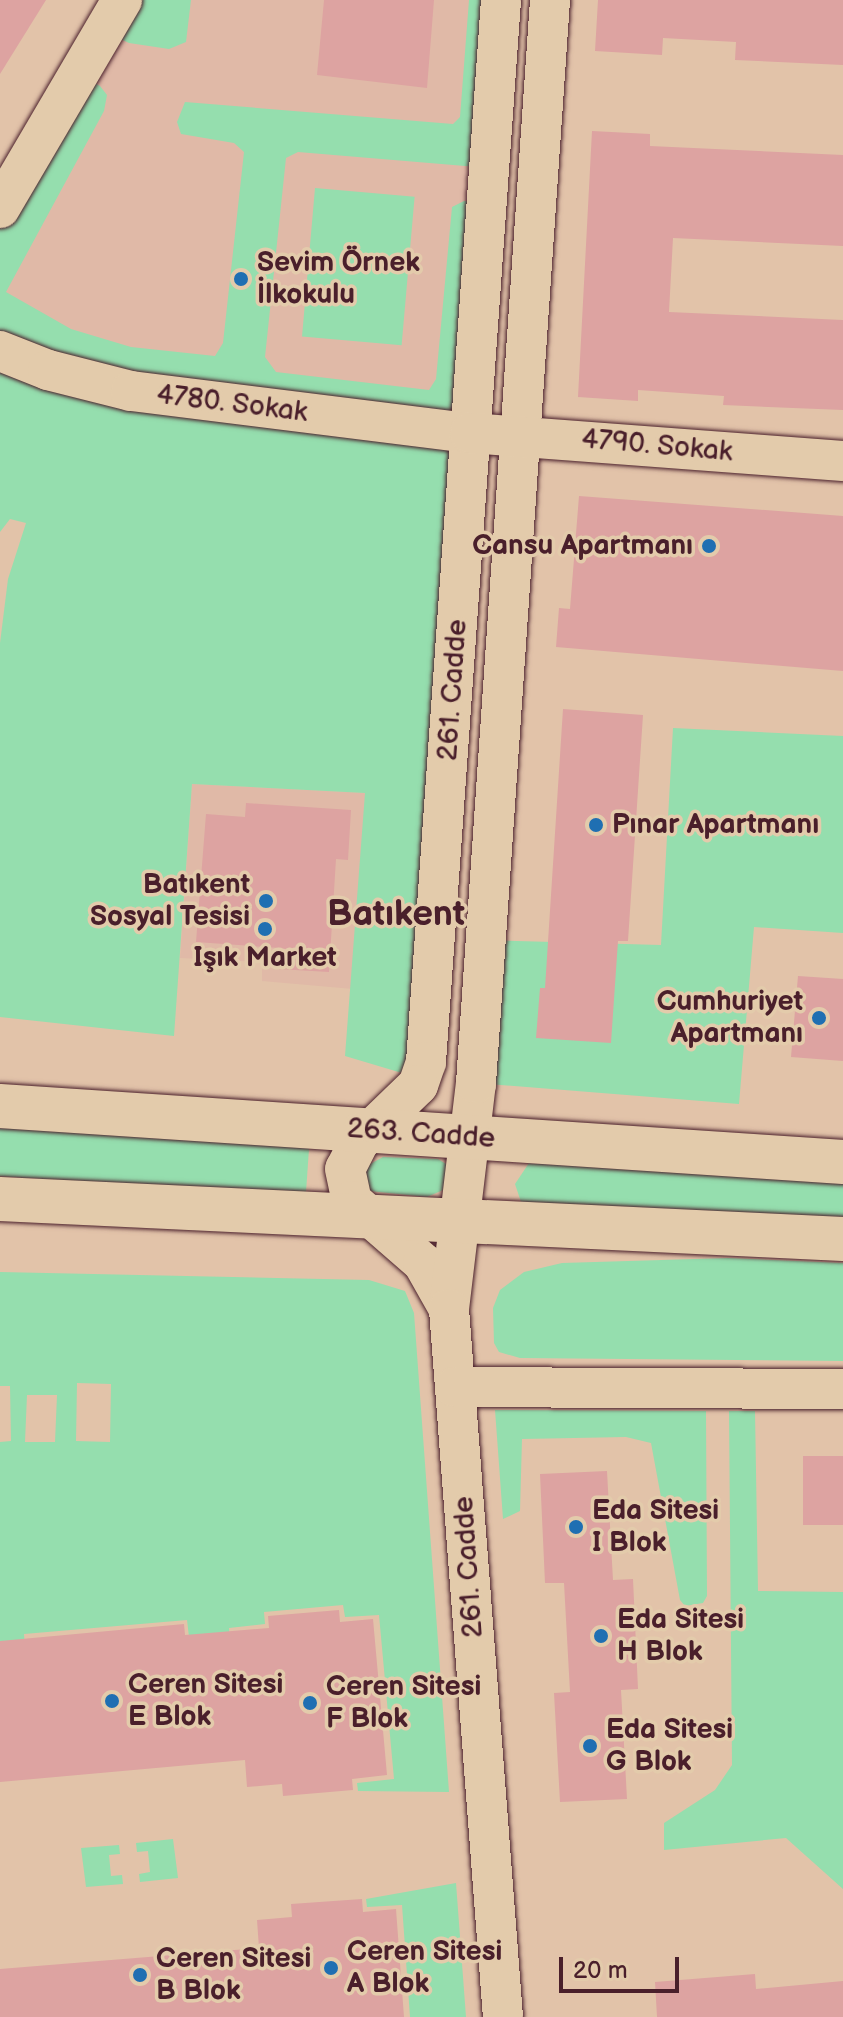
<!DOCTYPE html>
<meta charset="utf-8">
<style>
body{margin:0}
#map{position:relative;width:843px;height:2017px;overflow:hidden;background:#e2c3a9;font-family:"Balsamiq Sans",sans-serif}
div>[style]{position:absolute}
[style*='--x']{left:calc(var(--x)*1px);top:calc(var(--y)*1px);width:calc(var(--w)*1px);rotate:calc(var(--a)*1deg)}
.built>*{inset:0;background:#e0b9a7}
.green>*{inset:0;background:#95deae;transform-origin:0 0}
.building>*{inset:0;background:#dda3a1;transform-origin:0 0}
.roads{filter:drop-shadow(0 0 2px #4a1f2b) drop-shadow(0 0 2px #4a1f2b)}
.minor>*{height:40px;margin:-20px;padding:0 20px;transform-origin:20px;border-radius:20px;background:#e3cbab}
.secondary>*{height:44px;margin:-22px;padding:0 22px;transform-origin:22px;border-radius:22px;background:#e3cbab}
.dots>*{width:22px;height:22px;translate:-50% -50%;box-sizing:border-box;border:4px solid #e3cbab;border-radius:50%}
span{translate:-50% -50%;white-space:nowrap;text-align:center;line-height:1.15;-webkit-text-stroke:7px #e3cbab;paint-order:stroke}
.poi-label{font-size:28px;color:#4a1f2b;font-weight:700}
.left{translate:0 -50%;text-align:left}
.right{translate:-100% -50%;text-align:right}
.street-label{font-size:28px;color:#4a1f2b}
.district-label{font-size:36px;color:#4a1f2b;font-weight:700}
.scale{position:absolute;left:559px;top:1957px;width:120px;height:36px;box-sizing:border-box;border:4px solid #4a1f2b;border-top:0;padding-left:10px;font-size:24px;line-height:28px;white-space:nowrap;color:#4a1f2b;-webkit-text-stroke:6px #e3cbab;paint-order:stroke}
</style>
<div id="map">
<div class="built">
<div style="clip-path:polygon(122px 0,501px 0,470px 433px,6px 354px,0 208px)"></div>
<div style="clip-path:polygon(192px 784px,366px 793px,353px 989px,262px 981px,262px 962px,180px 958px)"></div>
</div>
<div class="green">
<div style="clip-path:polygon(122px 0,191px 0,186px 42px,169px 49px,129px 43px,104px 31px)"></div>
<div style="clip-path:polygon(469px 0,501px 0,489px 168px,298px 152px,286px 158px,265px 357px,276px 372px,429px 390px,436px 379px,452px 207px,464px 201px,487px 203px,422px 1079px,345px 1056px,365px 793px,192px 784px,174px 1036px,0 1017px,0 643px,8px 579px,26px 523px,10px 519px,0 532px,0 208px,80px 74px,100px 86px,107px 95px,104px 111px,6px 292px,71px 329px,131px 347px,215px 356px,223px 343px,244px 152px,234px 143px,181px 134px,177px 122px,185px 102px,453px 124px,460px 117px)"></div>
<div style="left:315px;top:188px;width:100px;height:149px;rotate:5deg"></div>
<div style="clip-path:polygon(673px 728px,843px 736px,843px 933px,754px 927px,739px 1104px,476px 1083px,482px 940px,661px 945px)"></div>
<div style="left:0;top:1124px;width:310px;height:52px;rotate:4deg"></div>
<div style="clip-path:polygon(383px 1157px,438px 1159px,446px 1164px,450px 1187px,427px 1197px,369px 1191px,361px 1169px)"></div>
<div style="clip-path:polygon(529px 1163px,843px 1183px,843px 1222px,521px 1202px,515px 1184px)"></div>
<div style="clip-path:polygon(728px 1258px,843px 1263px,843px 1361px,520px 1358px,499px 1352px,494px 1343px,493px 1308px,500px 1290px,524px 1272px,562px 1263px)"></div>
<div style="clip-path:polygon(evenodd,0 1272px,369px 1280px,405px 1291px,414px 1313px,449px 1792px,358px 1791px,357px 1783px,394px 1779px,379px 1615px,345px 1617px,343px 1605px,264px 1612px,265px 1624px,229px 1628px,231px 1651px,191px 1654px,187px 1620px,24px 1634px,25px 1646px,0 1648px,0 1442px,11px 1441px,10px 1386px,0 1386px,0 1272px,77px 1383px,111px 1384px,110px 1442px,76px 1441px,77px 1383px,0 1272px,27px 1395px,57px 1395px,55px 1442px,25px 1442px,27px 1395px)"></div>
<div style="clip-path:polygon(495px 1410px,706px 1411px,707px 1596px,703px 1603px,685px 1606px,680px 1600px,651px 1443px,626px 1437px,522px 1439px,520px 1511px,503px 1519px)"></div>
<div style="clip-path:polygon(729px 1411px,755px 1411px,758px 1591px,843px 1592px,843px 1889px,786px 1838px,664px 1850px,664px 1823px,715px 1790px,732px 1765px)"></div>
<div style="clip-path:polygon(173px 1839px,178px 1878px,140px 1882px,139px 1874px,150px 1872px,148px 1851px,137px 1852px,136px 1843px)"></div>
<div style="clip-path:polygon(119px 1845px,120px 1854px,109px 1855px,111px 1876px,122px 1875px,123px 1884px,86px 1887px,81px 1848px)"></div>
<div style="clip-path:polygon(456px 1883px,466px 2017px,410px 2017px,402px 1905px,367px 1907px,366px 1899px)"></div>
</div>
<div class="building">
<div style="clip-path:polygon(0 0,46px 0,0 74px)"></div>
<div style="clip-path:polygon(324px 0,434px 0,427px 88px,317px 75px)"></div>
<div style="clip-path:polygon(598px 0,843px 0,843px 65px,735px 60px,736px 42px,663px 38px,662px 55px,595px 51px)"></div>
<div style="clip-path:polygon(592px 131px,650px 134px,650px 146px,843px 155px,843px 246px,673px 238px,669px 312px,843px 320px,843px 410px,723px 405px,724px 396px,638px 390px,638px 401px,578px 397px)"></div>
<div style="clip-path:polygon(579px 496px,843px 516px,843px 671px,556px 647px,559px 608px,570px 609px)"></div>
<div style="clip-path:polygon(563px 709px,643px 715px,628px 941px,618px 941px,611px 1043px,536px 1038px,540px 988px,545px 988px)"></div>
<div style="clip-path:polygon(246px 803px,351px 810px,348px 860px,336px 859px,329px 972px,278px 969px,280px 948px,196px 942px,206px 814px,245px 817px)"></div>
<div style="clip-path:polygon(798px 976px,843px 979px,843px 1061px,791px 1057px)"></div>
<div style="left:843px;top:1456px;width:69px;height:40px;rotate:90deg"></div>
<div style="clip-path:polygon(607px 1471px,613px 1580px,633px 1579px,638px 1689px,621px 1690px,627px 1799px,560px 1802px,554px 1693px,570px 1692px,564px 1583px,545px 1583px,540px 1474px)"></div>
<div style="clip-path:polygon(339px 1610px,340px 1622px,373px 1619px,387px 1775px,352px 1779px,353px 1790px,283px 1796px,282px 1784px,247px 1787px,245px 1760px,0 1782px,0 1641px,184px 1624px,185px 1635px,269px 1628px,268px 1616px)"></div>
<div style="clip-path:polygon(362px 1899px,363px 1912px,396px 1909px,404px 2017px,0 2017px,0 1969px,259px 1948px,257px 1920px,292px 1917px,291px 1904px)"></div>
<div style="clip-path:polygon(755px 1974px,756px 1989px,843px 1981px,843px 2017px,657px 2017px,655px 1982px)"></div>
</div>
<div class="roads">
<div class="minor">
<div style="--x:501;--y:0;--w:1065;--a:94.04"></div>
<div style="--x:426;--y:1062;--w:24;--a:109"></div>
<div style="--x:418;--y:1085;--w:82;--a:136"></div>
<div style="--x:359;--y:1142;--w:30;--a:117"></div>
<div style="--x:345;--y:1169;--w:33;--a:78"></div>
<div style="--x:352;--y:1201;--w:94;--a:41.1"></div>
<div style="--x:423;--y:1263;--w:53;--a:60.5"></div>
<div style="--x:449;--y:1309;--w:228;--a:-83.2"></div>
<div style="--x:476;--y:1083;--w:1086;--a:-86.09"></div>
<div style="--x:0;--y:208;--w:241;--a:-59.6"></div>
<div style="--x:0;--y:351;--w:52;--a:21.6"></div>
<div style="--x:48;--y:370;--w:86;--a:14.2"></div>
<div style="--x:131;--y:391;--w:342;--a:7.1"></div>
<div style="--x:470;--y:433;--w:374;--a:4.3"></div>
<div style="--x:449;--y:1309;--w:710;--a:85.64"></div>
<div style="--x:455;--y:1387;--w:388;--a:0.3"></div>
</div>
<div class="secondary">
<div style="--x:0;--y:1106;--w:845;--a:3.8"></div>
<div style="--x:0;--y:1199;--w:844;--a:2.72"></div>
</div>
</div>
<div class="dots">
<div style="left:241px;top:279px;background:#1f6fb2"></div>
<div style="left:709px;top:546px;background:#1f6fb2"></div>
<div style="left:596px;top:825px;background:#1f6fb2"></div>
<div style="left:266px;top:901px;background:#1f6fb2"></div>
<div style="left:265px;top:929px;background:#1f6fb2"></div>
<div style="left:819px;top:1018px;background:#1f6fb2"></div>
<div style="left:576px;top:1527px;background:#1f6fb2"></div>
<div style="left:601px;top:1636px;background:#1f6fb2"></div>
<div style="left:112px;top:1701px;background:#1f6fb2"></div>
<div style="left:310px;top:1703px;background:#1f6fb2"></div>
<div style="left:590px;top:1746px;background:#1f6fb2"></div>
<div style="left:331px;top:1968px;background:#1f6fb2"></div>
<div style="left:140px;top:1975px;background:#1f6fb2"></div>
</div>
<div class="poi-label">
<span class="left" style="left:257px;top:279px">Sevim Örnek<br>İlkokulu</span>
<span class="right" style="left:693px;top:546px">Cansu Apartmanı</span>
<span class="left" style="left:612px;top:825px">Pınar Apartmanı</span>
<span class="right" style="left:250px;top:901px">Batıkent<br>Sosyal Tesisi</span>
<span style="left:265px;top:958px">Işık Market</span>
<span class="right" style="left:803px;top:1018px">Cumhuriyet<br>Apartmanı</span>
<span class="left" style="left:592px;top:1527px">Eda Sitesi<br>I Blok</span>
<span class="left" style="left:617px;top:1636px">Eda Sitesi<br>H Blok</span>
<span class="left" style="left:128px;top:1701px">Ceren Sitesi<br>E Blok</span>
<span class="left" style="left:326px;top:1703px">Ceren Sitesi<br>F Blok</span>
<span class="left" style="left:606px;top:1746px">Eda Sitesi<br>G Blok</span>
<span class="left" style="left:347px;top:1968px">Ceren Sitesi<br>A Blok</span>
<span class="left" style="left:156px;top:1975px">Ceren Sitesi<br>B Blok</span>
</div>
<div class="street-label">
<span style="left:232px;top:404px;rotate:7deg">4780. Sokak</span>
<span style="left:657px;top:446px;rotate:5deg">4790. Sokak</span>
<span style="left:453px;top:690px;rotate:-86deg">261. Cadde</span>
<span style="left:421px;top:1134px;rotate:4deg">263. Cadde</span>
<span style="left:469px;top:1567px;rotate:-94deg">261. Cadde</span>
</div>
<div class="district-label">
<span style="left:396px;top:915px">Batıkent</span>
</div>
<div class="scale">20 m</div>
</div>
